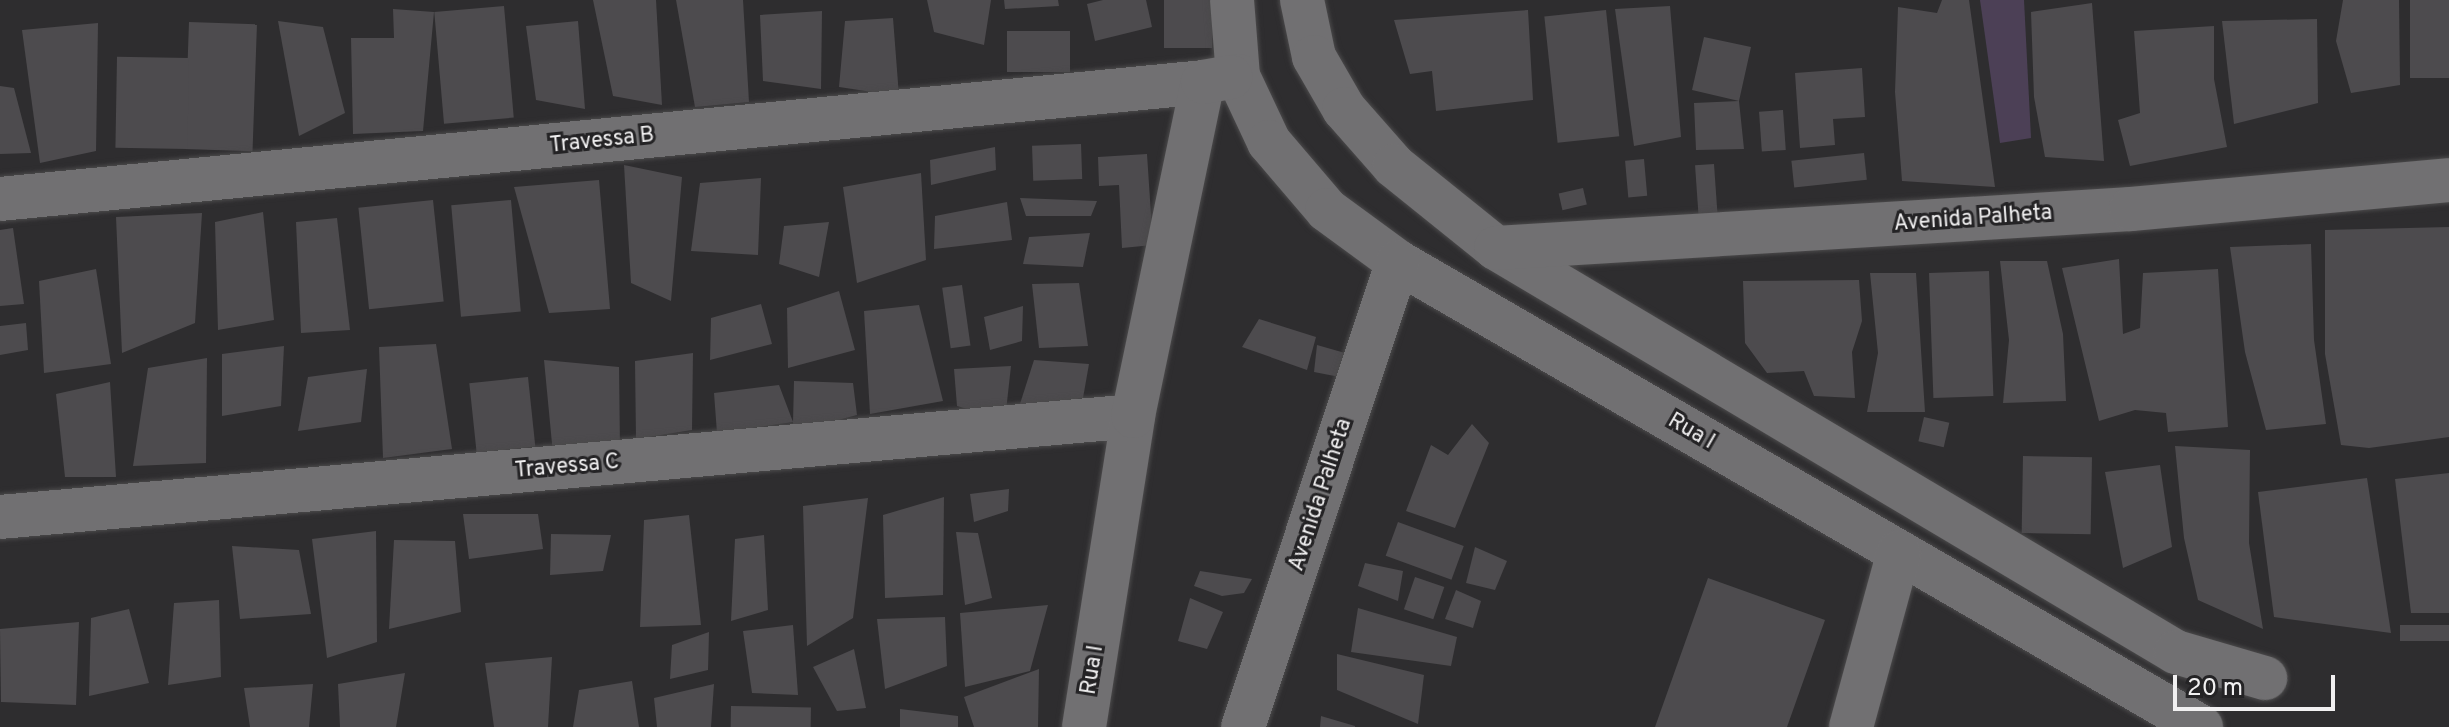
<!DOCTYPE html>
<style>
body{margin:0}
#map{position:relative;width:2449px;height:727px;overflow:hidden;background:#2e2d2f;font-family:Overpass,sans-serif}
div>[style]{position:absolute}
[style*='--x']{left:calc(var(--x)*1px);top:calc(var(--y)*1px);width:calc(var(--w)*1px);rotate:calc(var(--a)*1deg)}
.green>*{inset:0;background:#4c4056}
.building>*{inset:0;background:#4d4b4e;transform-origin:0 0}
.roads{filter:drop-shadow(0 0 2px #4b4a4b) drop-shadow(0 0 2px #4b4a4b)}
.minor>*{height:44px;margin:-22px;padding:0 22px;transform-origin:22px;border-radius:22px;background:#717072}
span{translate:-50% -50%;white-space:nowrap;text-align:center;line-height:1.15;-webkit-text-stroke:6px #242325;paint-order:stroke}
.street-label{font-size:22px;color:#f1f0f1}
.scale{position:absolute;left:2173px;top:675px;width:162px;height:36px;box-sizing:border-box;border:4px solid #f1f0f1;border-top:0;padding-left:10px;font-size:24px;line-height:28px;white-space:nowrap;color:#f1f0f1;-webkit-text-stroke:6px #242325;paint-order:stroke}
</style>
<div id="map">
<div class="green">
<div style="clip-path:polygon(1980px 0,2024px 0,2031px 138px,2000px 143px)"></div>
</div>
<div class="building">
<div style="clip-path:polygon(593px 0,656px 0,662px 105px,613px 96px)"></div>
<div style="clip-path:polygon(676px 0,743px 0,749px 102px,695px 107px)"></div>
<div style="clip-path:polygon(927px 0,991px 0,984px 45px,934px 32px)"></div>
<div style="clip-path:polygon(1004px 0,1058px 0,1059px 6px,1005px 9px)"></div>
<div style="clip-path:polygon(1103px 0,1146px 0,1152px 27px,1095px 41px,1087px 4px)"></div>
<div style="left:1164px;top:0;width:48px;height:48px"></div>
<div style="clip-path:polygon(1942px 0,1969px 0,1995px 187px,1902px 181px,1895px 92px,1898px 7px,1937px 13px)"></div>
<div style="clip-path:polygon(2343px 0,2399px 0,2400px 85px,2351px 93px,2336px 41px)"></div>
<div style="left:2410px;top:0;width:39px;height:78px"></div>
<div style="clip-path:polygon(2092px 3px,2104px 161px,2045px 157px,2034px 97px,2031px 12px)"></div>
<div style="left:504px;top:6px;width:112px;height:70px;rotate:85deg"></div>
<div style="clip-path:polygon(1670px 6px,1681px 137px,1634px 146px,1615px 9px)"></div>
<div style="clip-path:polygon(393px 9px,434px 12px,423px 131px,353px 134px,351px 38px,394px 38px)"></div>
<div style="clip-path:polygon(1528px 10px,1533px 100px,1436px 111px,1432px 71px,1410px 74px,1394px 20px)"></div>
<div style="left:1606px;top:10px;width:127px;height:62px;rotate:84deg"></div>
<div style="clip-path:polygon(822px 11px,821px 89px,763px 81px,760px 15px)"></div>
<div style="clip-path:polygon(893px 18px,899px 96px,839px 87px,845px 21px)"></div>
<div style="clip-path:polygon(2317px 19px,2318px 103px,2234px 124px,2222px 21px)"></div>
<div style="clip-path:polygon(278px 21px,323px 27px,345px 113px,299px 136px)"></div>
<div style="clip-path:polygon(578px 21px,585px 109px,536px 100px,526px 26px)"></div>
<div style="left:189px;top:22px;width:68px;height:127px;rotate:2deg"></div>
<div style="clip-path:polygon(98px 23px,96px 151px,40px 163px,22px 30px)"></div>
<div style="clip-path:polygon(2214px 26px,2214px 79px,2227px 147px,2130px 166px,2118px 120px,2140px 113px,2134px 31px)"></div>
<div style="left:1007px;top:31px;width:63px;height:41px"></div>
<div style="clip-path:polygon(1704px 37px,1751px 47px,1739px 101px,1744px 149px,1696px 150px,1694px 103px,1739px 101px,1692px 90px)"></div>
<div style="left:189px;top:58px;width:91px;height:72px;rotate:91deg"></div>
<div style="clip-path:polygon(1862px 68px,1865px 117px,1833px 119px,1835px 145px,1800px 148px,1795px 73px)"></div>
<div style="clip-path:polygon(0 86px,14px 88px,31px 153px,0 154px)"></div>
<div style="left:1783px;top:110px;width:40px;height:24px;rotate:86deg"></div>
<div style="left:1081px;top:144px;width:35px;height:49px;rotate:88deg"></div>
<div style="clip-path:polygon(995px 147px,996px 170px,931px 185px,930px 160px)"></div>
<div style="left:1864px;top:153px;width:27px;height:73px;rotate:84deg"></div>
<div style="clip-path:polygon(1147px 154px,1153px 245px,1122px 248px,1119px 185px,1099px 186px,1098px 157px)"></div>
<div style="left:1644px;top:159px;width:37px;height:19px;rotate:85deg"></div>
<div style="left:1714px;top:164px;width:49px;height:19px;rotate:86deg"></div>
<div style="clip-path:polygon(624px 165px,682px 177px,671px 301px,631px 283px)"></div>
<div style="clip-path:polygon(921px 173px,926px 260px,857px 283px,843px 187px)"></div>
<div style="clip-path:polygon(761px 178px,758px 255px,691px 251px,700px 183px)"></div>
<div style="clip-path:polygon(599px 180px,610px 309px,549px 313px,514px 187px)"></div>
<div style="left:1583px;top:188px;width:17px;height:25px;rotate:77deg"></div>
<div style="clip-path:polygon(1020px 198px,1097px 201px,1091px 216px,1026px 216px)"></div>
<div style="left:433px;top:200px;width:102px;height:75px;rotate:84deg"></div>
<div style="left:511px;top:200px;width:112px;height:60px;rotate:85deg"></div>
<div style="clip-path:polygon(1007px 202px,1012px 240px,934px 249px,935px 216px)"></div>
<div style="clip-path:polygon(263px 212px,274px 320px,218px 330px,215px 222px)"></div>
<div style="clip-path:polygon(202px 213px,195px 323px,122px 353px,116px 217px)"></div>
<div style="clip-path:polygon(337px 218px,350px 330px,301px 333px,296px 222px)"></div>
<div style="clip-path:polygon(829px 222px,819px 277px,779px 264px,784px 226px)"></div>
<div style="clip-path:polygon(2449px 227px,2449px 437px,2369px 448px,2341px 445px,2325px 354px,2325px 230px)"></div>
<div style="clip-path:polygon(13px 228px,24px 304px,0 306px,0 230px)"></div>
<div style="clip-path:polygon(1090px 233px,1083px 267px,1023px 264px,1029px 237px)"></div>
<div style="clip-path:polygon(2311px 244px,2314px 340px,2326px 424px,2266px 430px,2245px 352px,2230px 247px)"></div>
<div style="clip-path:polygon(2119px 259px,2123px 334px,2140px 328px,2143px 273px,2218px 269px,2228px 427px,2168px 432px,2166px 413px,2135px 410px,2099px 421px,2062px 268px)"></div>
<div style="clip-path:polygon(2000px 261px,2047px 261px,2063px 334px,2066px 401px,2003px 403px,2009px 340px)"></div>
<div style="clip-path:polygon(96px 269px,111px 364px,44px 373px,39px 281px)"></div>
<div style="left:1989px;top:271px;width:125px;height:60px;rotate:88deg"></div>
<div style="clip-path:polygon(1870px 273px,1916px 273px,1925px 412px,1867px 412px,1878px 353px)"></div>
<div style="clip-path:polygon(1859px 280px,1862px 321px,1852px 352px,1855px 398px,1814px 396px,1804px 371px,1767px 373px,1745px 343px,1743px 281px)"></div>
<div style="clip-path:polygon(1079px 283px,1088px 346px,1039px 348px,1032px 284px)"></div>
<div style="left:962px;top:285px;width:61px;height:20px;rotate:82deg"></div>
<div style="clip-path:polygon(839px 291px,855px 350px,788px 368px,787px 308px)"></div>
<div style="clip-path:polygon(761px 304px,772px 344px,710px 360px,711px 318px)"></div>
<div style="clip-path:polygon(919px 305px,943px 401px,870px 414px,864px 311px)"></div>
<div style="clip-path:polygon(1023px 306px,1022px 341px,990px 350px,984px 317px)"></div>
<div style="clip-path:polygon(1259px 319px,1316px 337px,1307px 370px,1242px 347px)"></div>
<div style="clip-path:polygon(26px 323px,28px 350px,0 355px,0 326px)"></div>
<div style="clip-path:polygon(436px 344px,452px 449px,383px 458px,379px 347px)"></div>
<div style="clip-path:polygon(1317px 345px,1359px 357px,1355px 380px,1314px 372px)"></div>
<div style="clip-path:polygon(284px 346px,281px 406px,222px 416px,222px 354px)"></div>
<div style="clip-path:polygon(693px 353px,692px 430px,636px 439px,635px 361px)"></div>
<div style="clip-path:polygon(207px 358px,206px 463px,133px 466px,148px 368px)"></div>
<div style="clip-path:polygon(544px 360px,619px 367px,620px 448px,553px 454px)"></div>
<div style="clip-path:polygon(1034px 360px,1089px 364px,1083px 398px,1019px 407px)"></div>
<div style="clip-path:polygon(1011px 366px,1005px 420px,957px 406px,954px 369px)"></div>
<div style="clip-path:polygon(367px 369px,361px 422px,298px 431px,308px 377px)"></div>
<div style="left:528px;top:377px;width:70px;height:59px;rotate:84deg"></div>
<div style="clip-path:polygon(794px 381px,853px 383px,857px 415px,793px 432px,793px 422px,717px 433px,714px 393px,779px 385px,793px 422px)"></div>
<div style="clip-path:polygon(110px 382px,116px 477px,65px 477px,56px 394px)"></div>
<div style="left:1924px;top:417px;width:26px;height:25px;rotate:13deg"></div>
<div style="clip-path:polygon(1472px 424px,1489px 443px,1455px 528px,1406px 511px,1431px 445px,1448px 455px)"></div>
<div style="clip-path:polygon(2175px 446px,2250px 450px,2249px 543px,2263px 629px,2198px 600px,2184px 538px)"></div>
<div style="left:2023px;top:456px;width:69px;height:77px;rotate:1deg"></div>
<div style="clip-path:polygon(2160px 465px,2172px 547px,2123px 568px,2105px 472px)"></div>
<div style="clip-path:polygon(2449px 473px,2449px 613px,2411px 613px,2395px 479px)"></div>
<div style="clip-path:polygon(2367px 478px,2391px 633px,2274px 617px,2258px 492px)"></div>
<div style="clip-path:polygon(1009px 489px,1008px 511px,974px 522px,970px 494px)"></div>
<div style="clip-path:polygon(944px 497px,943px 595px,885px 598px,883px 515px)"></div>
<div style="clip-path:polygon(868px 498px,853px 618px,807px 646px,803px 506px)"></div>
<div style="clip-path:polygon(463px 514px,538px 514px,543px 549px,469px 559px)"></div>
<div style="clip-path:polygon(689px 515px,701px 625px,640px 627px,644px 520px)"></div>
<div style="left:1398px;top:522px;width:70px;height:36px;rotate:20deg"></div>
<div style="clip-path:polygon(376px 531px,377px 642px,327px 658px,312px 539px)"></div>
<div style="clip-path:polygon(956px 532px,978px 533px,992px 598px,965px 605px)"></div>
<div style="clip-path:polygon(551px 534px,611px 535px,603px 571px,550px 575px)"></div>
<div style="clip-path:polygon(764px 535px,768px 610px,731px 621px,735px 539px)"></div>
<div style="clip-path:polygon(394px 540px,455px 541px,461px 612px,389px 629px)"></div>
<div style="clip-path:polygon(232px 546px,299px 550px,311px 614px,240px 619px)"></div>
<div style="clip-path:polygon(1475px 547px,1507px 561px,1495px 590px,1466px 583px)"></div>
<div style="clip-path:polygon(1365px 563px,1403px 571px,1398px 601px,1358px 586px)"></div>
<div style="clip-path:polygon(1200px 571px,1252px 579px,1244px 593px,1222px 596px,1194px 586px)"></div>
<div style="left:1415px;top:577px;width:31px;height:34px;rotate:19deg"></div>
<div style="clip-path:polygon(1708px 578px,1825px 620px,1787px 727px,1655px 727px)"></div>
<div style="clip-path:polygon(1456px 590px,1481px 601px,1473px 628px,1445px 619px)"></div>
<div style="clip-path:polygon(1190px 598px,1223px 612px,1207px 649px,1178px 641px)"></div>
<div style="clip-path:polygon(219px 600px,221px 677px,168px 685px,174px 603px)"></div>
<div style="clip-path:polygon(1048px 605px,1030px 671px,965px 687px,960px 613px)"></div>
<div style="clip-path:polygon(1358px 608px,1457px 637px,1451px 666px,1351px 652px)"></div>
<div style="clip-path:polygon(129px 609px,149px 683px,89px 696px,91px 618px)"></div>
<div style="clip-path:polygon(945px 617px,947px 666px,885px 689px,877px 619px)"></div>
<div style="clip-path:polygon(79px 622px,76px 705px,1px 702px,0 629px)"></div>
<div style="clip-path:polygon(793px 625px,798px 695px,752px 693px,743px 631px)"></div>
<div style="left:2400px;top:625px;width:49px;height:16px"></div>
<div style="clip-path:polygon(709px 632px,708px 670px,670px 679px,672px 645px)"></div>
<div style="clip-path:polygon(854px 649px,866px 708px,837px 711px,813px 667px)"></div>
<div style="clip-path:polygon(1337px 654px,1424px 675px,1418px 724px,1337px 690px)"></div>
<div style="clip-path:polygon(552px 657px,548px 727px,494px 727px,485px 663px)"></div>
<div style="clip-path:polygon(1039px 669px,1038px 727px,974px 727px,964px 697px)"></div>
<div style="clip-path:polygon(405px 673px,396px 727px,340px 727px,338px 684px)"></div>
<div style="clip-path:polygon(632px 681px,639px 727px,573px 727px,579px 690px)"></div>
<div style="clip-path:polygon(313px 684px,309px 727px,250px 727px,244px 688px)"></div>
<div style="clip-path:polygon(714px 684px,711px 727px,657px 727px,654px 698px)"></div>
<div style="left:731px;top:706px;width:80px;height:21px;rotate:1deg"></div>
<div style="clip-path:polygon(900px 709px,958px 716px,958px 727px,900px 727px)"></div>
<div style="clip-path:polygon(1321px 716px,1355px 726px,1355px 727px,1320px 727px)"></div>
</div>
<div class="roads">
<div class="minor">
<div style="--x:1232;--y:0;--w:76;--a:85.5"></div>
<div style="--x:1238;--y:76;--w:73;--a:64.8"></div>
<div style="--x:1269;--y:142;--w:89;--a:49.5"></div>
<div style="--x:1327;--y:210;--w:88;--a:36.2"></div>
<div style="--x:1398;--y:262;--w:928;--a:30.07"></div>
<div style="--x:1302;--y:0;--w:58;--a:78.1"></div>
<div style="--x:1314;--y:57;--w:60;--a:60"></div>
<div style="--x:1344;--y:109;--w:76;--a:48.7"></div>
<div style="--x:1394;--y:166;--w:131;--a:38.8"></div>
<div style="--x:1496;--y:248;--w:791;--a:30.72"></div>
<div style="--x:2176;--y:652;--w:93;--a:16.3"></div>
<div style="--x:0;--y:199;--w:1209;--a:-5.55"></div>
<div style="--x:1496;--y:248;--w:636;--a:-3.51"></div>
<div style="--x:2131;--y:209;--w:319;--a:-5.2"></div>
<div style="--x:0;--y:517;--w:1137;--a:-5.09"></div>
<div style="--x:1084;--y:727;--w:315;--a:-81"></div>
<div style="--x:1133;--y:416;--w:341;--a:-78.2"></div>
<div style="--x:1203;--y:82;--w:28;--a:-10"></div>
<div style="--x:1243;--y:727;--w:490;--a:-71.6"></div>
<div style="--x:1851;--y:727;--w:181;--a:-74.7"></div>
</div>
</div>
<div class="street-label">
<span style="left:602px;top:141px;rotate:-6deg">Travessa B</span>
<span style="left:1973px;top:219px;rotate:-4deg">Avenida Palheta</span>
<span style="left:1691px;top:432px;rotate:30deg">Rua I</span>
<span style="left:567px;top:467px;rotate:-5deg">Travessa C</span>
<span style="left:1321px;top:495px;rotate:-72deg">Avenida Palheta</span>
<span style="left:1093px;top:670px;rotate:-81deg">Rua I</span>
</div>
<div class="scale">20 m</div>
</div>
